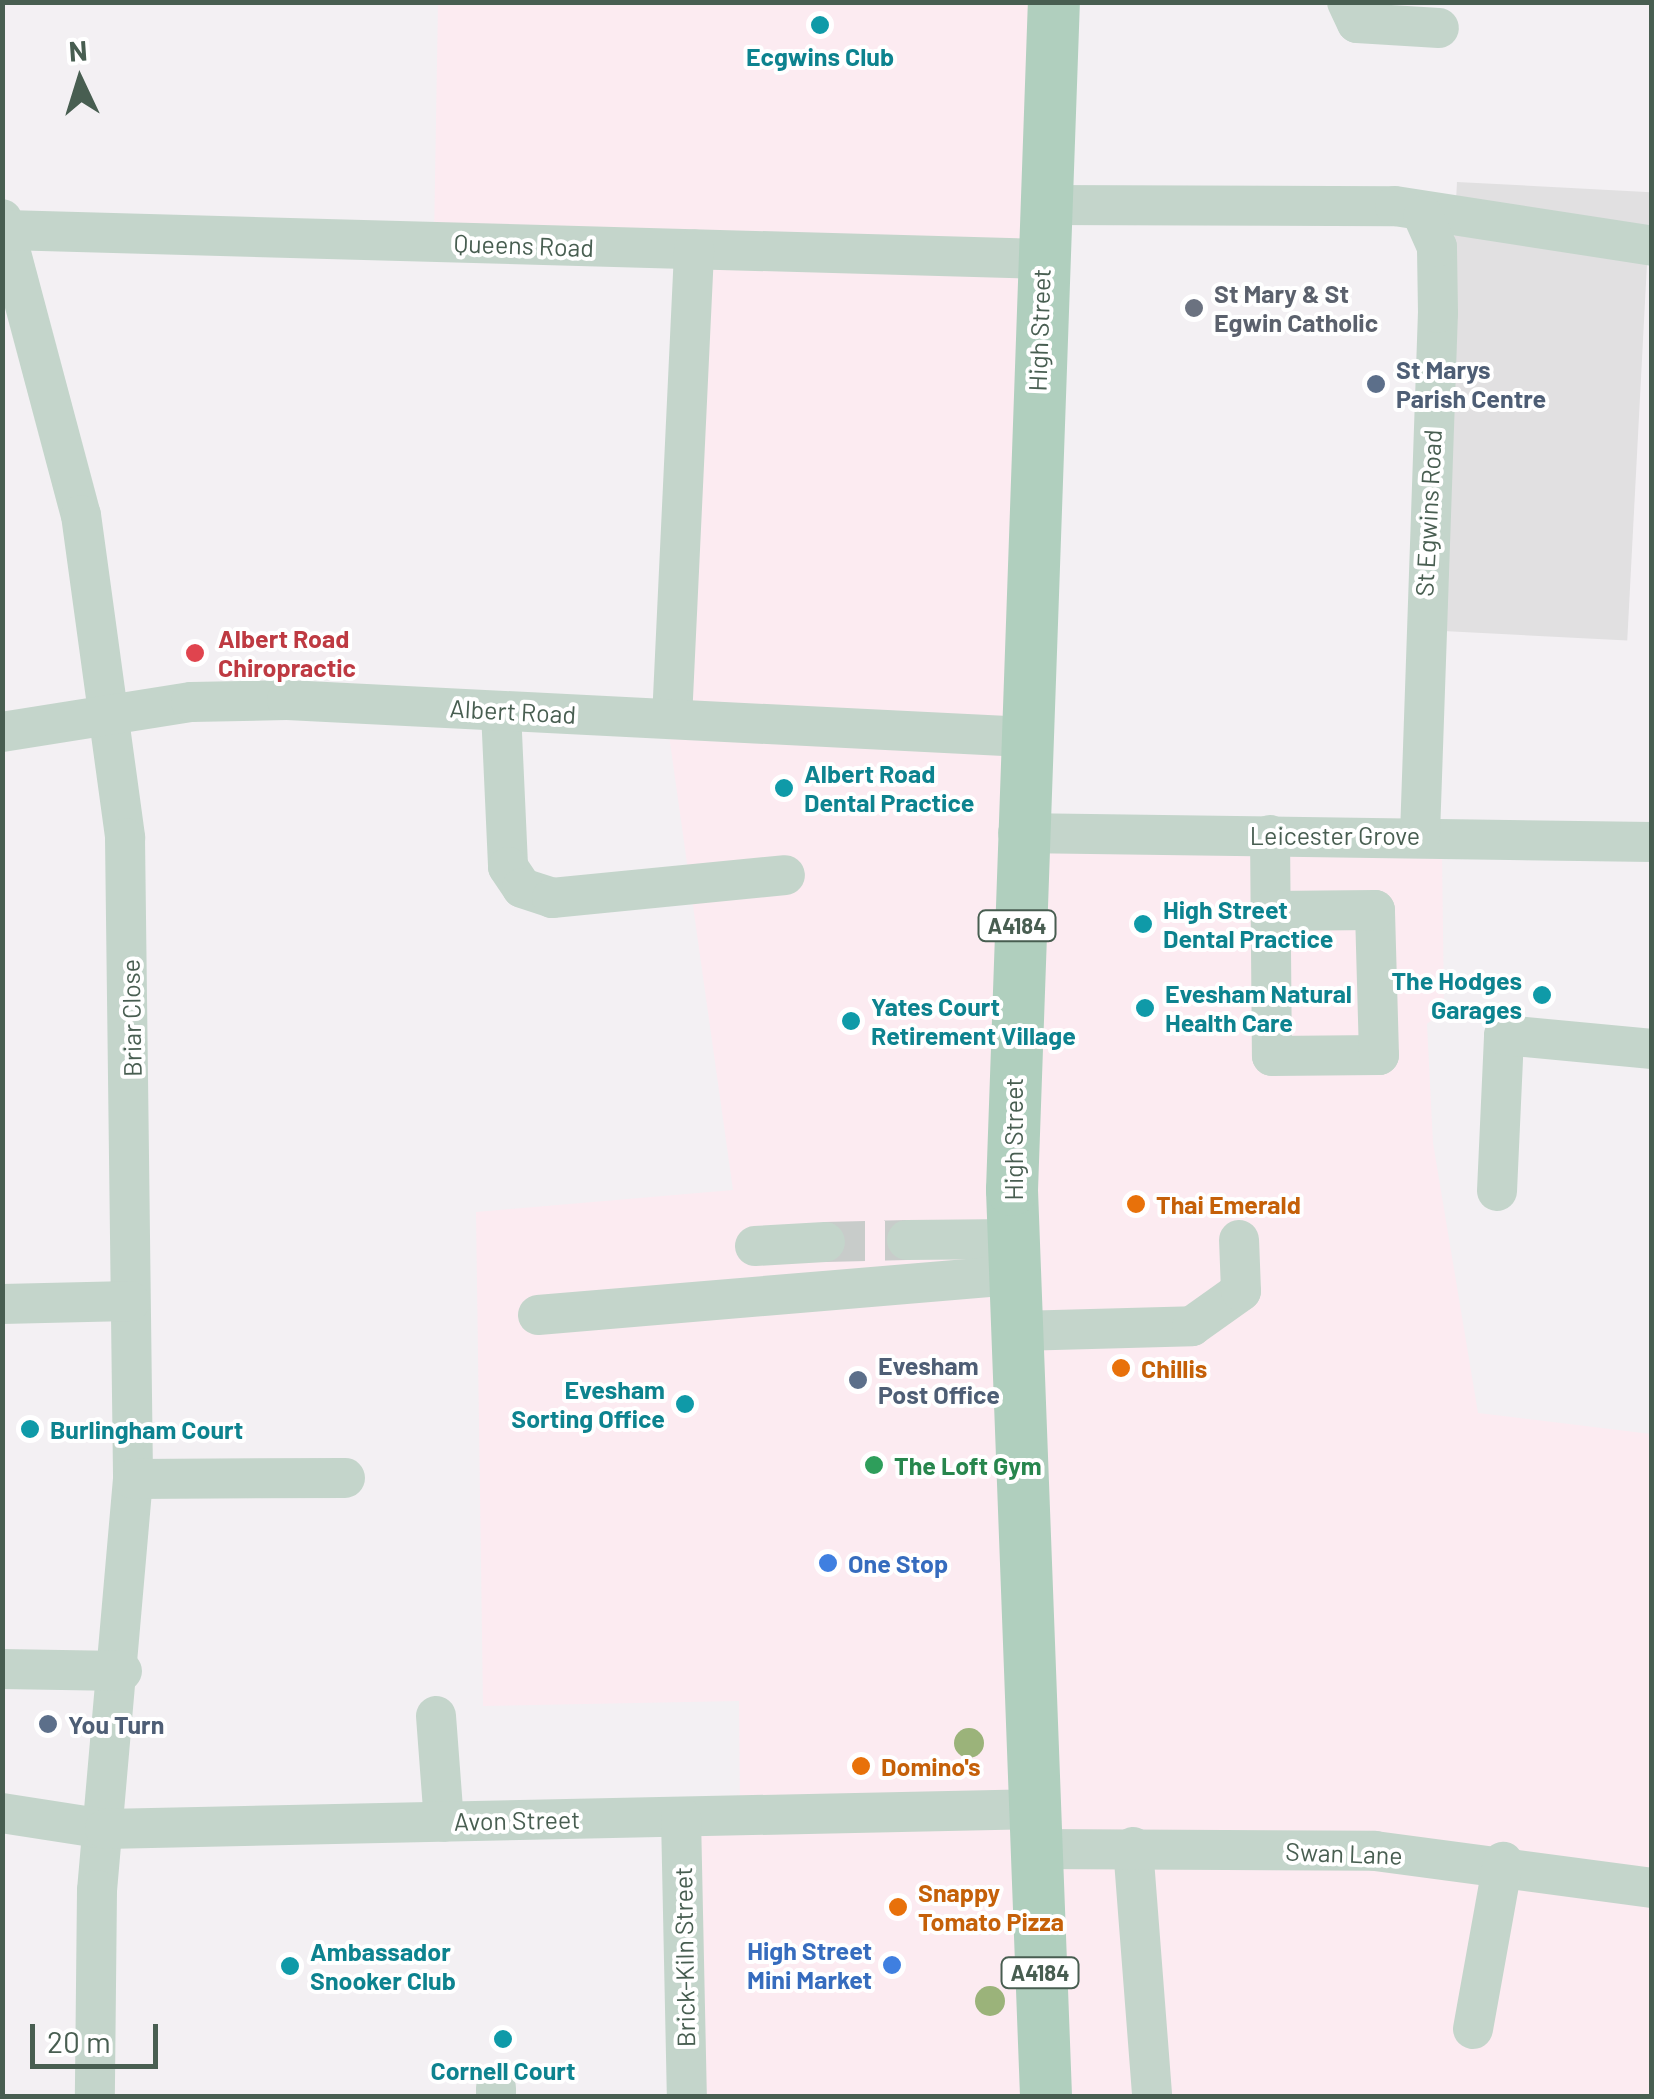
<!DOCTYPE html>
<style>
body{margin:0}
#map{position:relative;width:1654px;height:2099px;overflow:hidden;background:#f3f0f3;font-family:Barlow,sans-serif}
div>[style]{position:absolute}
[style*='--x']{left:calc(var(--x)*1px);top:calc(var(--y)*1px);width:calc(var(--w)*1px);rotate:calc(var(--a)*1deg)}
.commercial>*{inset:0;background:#fcebf1}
.education>*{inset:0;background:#e1e0e1;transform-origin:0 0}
.minor-tunnel>*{height:40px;margin-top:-20px;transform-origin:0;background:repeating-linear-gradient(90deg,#c8ccca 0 40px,transparent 0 60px)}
.minor>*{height:40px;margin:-20px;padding:0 20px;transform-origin:20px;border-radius:20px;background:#c4d5cb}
.major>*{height:52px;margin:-26px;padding:0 26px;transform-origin:26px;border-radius:26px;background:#b0cfbe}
.trees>*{width:30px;height:30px;margin:-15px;border-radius:50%;background:#9bb37a}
.dots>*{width:28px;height:28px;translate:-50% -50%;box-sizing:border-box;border:5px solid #fff;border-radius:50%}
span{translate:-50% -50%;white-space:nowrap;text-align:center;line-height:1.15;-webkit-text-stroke:8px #fff;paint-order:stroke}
.shield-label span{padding:2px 8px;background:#fff;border:2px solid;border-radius:8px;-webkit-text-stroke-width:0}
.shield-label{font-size:22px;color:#485e51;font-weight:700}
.culture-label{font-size:25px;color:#0d838f;font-weight:700}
.left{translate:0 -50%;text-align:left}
.right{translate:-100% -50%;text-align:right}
.street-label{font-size:25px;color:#485e51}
.worship-label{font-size:25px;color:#5b616d;font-weight:700}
.service-label{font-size:25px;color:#4e5e75;font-weight:700}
.health-label{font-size:25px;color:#be3a42;font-weight:700}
.food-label{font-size:25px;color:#c56008;font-weight:700}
.leisure-label{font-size:25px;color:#27864d;font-weight:700}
.shop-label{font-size:25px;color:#366cbe;font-weight:700}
.frame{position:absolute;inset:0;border:5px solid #485e51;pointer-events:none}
.north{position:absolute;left:30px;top:30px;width:100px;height:100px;-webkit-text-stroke:8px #fff;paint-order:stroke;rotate:356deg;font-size:28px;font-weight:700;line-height:40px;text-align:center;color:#485e51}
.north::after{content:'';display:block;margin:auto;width:35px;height:45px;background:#485e51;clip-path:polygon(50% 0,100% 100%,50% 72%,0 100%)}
.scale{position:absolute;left:30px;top:2024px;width:128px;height:45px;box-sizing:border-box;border:5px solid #485e51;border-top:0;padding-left:12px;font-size:30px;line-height:35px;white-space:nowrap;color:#485e51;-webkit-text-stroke:8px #fff;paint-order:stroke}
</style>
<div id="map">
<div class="commercial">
<div style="clip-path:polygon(438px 3px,1067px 3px,1027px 837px,1442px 852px,1444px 1010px,1427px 1024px,1433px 1143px,1478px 1413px,1651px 1434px,1651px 2096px,691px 2096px,685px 1814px,740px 1812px,739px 1701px,483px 1706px,476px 1212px,733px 1190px,666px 714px,682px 245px,434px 238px)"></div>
</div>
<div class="education">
<div style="left:1457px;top:182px;width:194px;height:449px;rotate:3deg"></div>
</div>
<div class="minor-tunnel">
<div style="--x:825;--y:1242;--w:82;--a:-1.4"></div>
</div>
<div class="minor">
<div style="--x:1347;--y:2;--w:23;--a:65"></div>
<div style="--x:1357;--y:23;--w:82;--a:3.5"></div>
<div style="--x:1044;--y:205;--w:351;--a:0.2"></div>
<div style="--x:1395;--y:206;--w:260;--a:8.8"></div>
<div style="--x:2;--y:219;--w:306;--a:75.1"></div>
<div style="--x:81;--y:515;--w:326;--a:82.2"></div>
<div style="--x:125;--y:838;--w:641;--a:89.28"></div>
<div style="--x:133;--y:1479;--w:413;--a:95"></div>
<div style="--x:97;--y:1890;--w:206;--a:90.6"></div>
<div style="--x:6;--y:230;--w:1036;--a:1.6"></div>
<div style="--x:501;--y:711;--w:156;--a:87.4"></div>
<div style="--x:508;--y:867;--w:25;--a:56"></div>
<div style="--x:522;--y:888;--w:32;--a:18"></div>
<div style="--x:552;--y:898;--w:234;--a:-5.6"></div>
<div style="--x:672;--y:719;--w:470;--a:-87.3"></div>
<div style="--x:2;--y:732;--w:191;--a:-9"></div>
<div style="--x:191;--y:702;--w:96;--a:-1.2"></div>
<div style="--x:287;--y:700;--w:739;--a:2.87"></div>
<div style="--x:1018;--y:833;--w:634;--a:0.81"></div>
<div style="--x:1270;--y:835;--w:221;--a:89.5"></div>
<div style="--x:1272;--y:1056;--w:107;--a:-0.5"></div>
<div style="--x:1379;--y:1055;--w:145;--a:-91.6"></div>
<div style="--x:1375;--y:910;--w:104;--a:179.4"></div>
<div style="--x:1420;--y:835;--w:522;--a:-88.03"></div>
<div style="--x:1438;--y:313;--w:66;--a:-90.9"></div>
<div style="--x:1437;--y:247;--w:34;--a:-114"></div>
<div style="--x:1497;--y:1191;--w:156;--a:-87.4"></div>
<div style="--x:1504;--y:1035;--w:149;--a:5.4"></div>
<div style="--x:907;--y:1240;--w:107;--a:-0.5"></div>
<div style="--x:755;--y:1246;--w:70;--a:-3.3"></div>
<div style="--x:2;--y:1304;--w:128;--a:-1.3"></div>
<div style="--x:538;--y:1315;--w:479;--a:-4.8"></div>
<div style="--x:1018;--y:1331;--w:174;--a:-1.6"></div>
<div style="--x:1192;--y:1326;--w:60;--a:-35.5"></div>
<div style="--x:1241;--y:1291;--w:51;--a:-92.2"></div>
<div style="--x:133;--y:1479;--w:212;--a:-0.3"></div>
<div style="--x:2;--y:1669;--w:120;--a:1"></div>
<div style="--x:436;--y:1716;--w:106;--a:85.7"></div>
<div style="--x:2;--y:1813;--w:104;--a:8.8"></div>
<div style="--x:105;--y:1829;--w:928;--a:-1.23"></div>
<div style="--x:681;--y:1817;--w:279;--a:88.8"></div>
<div style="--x:1133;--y:1847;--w:250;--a:85.6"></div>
<div style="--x:1034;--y:1849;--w:341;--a:0.3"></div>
<div style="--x:1375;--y:1851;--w:279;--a:7.6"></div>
<div style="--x:1473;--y:2029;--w:170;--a:-79.8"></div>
<div style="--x:496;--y:2088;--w:8;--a:90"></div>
</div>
<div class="major">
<div style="--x:1046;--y:2096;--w:907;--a:-92.15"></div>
<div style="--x:1012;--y:1190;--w:1189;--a:-87.98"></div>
</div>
<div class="trees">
<div style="left:969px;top:1743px"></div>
<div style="left:990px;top:2001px"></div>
</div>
<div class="dots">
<div style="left:820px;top:25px;background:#0f9aa8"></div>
<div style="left:1194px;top:308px;background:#6b7280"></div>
<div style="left:1376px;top:384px;background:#5c6f8a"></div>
<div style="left:195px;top:653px;background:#e0444e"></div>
<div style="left:784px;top:788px;background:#0f9aa8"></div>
<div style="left:1143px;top:924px;background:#0f9aa8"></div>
<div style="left:1542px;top:995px;background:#0f9aa8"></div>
<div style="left:1145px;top:1008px;background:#0f9aa8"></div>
<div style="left:851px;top:1021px;background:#0f9aa8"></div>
<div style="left:1136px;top:1204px;background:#e8710a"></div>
<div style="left:1121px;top:1368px;background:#e8710a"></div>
<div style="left:858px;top:1380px;background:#5c6f8a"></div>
<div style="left:685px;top:1404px;background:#0f9aa8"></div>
<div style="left:30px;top:1429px;background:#0f9aa8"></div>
<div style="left:874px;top:1465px;background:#2e9e5b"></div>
<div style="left:828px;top:1563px;background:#3f7fe0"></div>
<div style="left:48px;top:1724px;background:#5c6f8a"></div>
<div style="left:861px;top:1766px;background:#e8710a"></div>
<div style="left:898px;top:1907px;background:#e8710a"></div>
<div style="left:892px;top:1965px;background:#3f7fe0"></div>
<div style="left:290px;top:1966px;background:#0f9aa8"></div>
<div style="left:503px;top:2039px;background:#0f9aa8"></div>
</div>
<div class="shield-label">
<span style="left:1017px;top:926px">A4184</span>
<span style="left:1040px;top:1973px">A4184</span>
</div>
<div class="culture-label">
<span style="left:820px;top:56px">Ecgwins Club</span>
<span class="left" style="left:804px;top:788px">Albert Road<br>Dental Practice</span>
<span class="left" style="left:1163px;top:924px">High Street<br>Dental Practice</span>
<span class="right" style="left:1522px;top:995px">The Hodges<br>Garages</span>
<span class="left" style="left:1165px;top:1008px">Evesham Natural<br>Health Care</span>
<span class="left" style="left:871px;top:1021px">Yates Court<br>Retirement Village</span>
<span class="right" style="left:665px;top:1404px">Evesham<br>Sorting Office</span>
<span class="left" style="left:50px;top:1429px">Burlingham Court</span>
<span class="left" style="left:310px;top:1966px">Ambassador<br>Snooker Club</span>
<span style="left:503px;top:2070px">Cornell Court</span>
</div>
<div class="street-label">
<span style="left:524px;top:245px;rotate:2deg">Queens Road</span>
<span style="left:1039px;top:330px;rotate:-88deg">High Street</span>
<span style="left:1428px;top:513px;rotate:-87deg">St Egwins Road</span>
<span style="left:513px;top:711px;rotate:3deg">Albert Road</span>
<span style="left:1335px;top:835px">Leicester Grove</span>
<span style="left:131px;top:1018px;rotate:-91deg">Briar Close</span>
<span style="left:1013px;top:1139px;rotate:-90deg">High Street</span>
<span style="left:517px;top:1820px;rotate:-1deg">Avon Street</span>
<span style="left:1344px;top:1853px;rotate:2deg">Swan Lane</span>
<span style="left:684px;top:1957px;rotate:-91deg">Brick-Kiln Street</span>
</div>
<div class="worship-label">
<span class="left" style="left:1214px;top:308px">St Mary &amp; St<br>Egwin Catholic</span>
</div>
<div class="service-label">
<span class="left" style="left:1396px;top:384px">St Marys<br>Parish Centre</span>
<span class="left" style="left:878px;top:1380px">Evesham<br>Post Office</span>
<span class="left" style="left:68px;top:1724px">You Turn</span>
</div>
<div class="health-label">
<span class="left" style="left:218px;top:653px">Albert Road<br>Chiropractic</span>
</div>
<div class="food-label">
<span class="left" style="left:1156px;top:1204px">Thai Emerald</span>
<span class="left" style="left:1141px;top:1368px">Chillis</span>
<span class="left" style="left:881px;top:1766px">Domino's</span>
<span class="left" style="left:918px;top:1907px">Snappy<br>Tomato Pizza</span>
</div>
<div class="leisure-label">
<span class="left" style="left:894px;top:1465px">The Loft Gym</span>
</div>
<div class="shop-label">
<span class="left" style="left:848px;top:1563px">One Stop</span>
<span class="right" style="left:872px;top:1965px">High Street<br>Mini Market</span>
</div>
<div class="frame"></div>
<div class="north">N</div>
<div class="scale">20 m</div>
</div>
